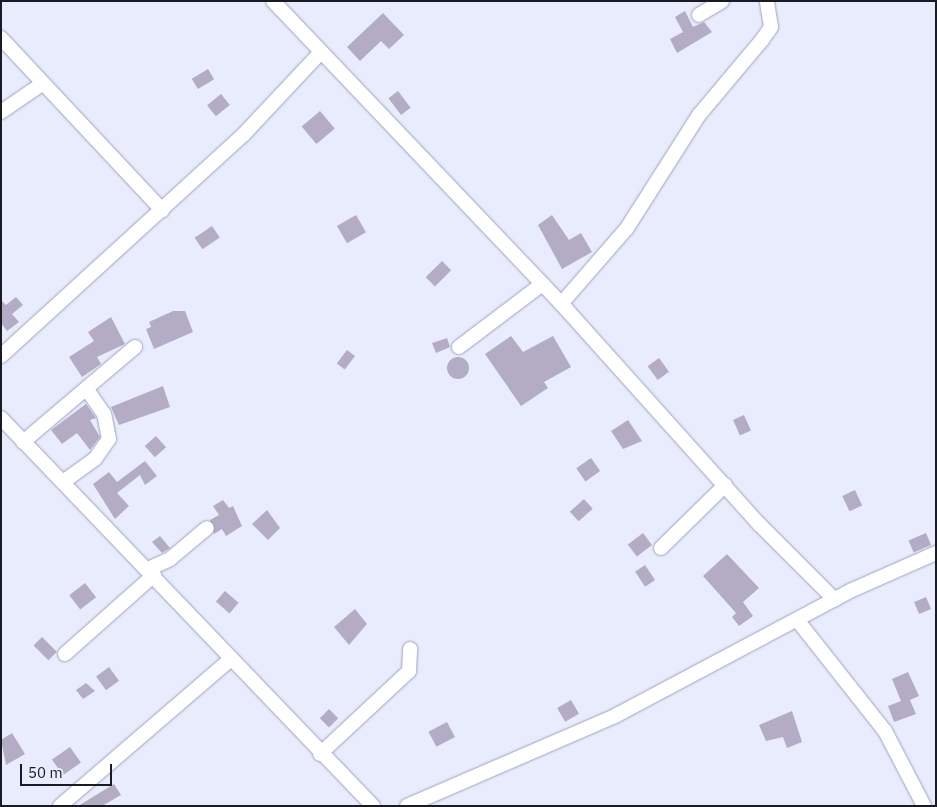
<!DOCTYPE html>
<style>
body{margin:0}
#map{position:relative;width:937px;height:807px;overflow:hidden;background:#e8ecfc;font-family:"IBM Plex Sans",sans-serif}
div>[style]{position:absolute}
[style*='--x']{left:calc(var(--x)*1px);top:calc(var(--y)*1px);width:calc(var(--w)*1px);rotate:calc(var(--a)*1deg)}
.building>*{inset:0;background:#b4acc5;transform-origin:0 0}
.round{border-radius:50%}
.roads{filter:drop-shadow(0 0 1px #9da4bc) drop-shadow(0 0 1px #9da4bc)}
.minor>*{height:14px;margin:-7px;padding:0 7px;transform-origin:7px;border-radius:7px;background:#fff}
span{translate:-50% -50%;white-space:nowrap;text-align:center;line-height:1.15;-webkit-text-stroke:4px #e8ecfc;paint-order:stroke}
.frame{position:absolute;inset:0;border:2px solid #191b24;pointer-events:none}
.scale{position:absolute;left:20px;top:764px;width:92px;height:22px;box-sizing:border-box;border:2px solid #191b24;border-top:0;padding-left:6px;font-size:15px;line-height:18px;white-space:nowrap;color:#191b24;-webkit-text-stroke:4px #e8ecfc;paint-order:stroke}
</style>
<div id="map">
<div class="building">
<div style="clip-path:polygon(685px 11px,693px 27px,704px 22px,712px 32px,677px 53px,670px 39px,683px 32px,675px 17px)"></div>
<div style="clip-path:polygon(383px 13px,404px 35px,389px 49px,381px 41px,360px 61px,347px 47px)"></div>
<div style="left:208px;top:69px;width:12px;height:19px;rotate:59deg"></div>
<div style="left:398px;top:91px;width:21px;height:12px;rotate:53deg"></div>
<div style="left:221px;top:94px;width:14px;height:18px;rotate:51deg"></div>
<div style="left:320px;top:111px;width:23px;height:24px;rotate:50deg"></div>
<div style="left:356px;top:215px;width:20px;height:22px;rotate:60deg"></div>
<div style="clip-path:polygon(552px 215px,569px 240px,581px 233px,592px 252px,562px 269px,538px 225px)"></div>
<div style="left:212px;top:226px;width:14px;height:21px;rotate:56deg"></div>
<div style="left:442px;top:261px;width:13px;height:23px;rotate:45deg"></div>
<div style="clip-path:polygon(16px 297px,23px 305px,12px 314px,19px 322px,7px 331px,1px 323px,1px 300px,6px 305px)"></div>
<div style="clip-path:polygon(173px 311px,185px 311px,193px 332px,154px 349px,146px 329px,151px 327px,149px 322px)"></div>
<div style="clip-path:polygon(111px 317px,125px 344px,97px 357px,101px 364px,82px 377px,69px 357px,94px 341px,88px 332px)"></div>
<div style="clip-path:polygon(511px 336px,523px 352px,553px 336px,571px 367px,544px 382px,548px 388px,521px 406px,485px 354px)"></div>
<div style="clip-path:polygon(447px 338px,450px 347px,436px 353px,432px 343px)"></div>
<div style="left:347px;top:350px;width:10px;height:17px;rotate:37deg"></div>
<div class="round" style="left:447px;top:357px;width:22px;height:22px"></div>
<div style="left:659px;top:358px;width:17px;height:14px;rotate:54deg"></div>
<div style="clip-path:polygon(163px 386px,170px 407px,119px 425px,111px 407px)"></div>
<div style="clip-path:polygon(86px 404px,96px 418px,90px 420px,100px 437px,90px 450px,77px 433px,62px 444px,51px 430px)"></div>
<div style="left:744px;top:415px;width:17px;height:12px;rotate:66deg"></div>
<div style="clip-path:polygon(628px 420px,642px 441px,623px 449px,611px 431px)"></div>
<div style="left:156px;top:436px;width:15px;height:15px;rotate:48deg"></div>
<div style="left:591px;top:458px;width:16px;height:18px;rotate:55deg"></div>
<div style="clip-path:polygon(145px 461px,157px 476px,145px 485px,140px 475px,117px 493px,129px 506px,115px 519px,93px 484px,109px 472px,117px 482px)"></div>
<div style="left:855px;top:490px;width:17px;height:14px;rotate:65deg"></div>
<div style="left:584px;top:499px;width:13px;height:19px;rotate:48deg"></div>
<div style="clip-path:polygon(223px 500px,229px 508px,233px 506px,242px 526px,226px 536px,222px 529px,214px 534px,210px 520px,219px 515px,213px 506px)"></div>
<div style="clip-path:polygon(267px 510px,280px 528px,268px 540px,252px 524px)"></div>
<div style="left:643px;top:533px;width:15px;height:19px;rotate:53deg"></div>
<div style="left:926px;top:533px;width:13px;height:19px;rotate:67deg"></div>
<div style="clip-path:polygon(160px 536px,170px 548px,162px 553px,152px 542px)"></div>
<div style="clip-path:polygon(727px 554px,759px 588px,743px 602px,753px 616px,739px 626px,732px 617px,736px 613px,703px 576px)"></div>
<div style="left:645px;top:565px;width:18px;height:12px;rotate:56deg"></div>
<div style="left:85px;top:583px;width:18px;height:20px;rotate:52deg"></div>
<div style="left:225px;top:591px;width:18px;height:14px;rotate:41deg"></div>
<div style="left:926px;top:597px;width:13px;height:13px;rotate:67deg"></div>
<div style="clip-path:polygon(355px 609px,367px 624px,349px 645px,334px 627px)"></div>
<div style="left:42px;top:637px;width:21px;height:12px;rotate:45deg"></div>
<div style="left:109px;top:667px;width:17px;height:16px;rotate:54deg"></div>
<div style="clip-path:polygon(908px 672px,919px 696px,910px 700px,916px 714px,894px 722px,888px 706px,901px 701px,892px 679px)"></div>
<div style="clip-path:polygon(86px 683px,95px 691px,83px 699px,76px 690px)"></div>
<div style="left:571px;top:700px;width:16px;height:16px;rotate:60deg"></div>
<div style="left:329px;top:709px;width:13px;height:13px;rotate:45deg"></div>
<div style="clip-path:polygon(792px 711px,802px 742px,787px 748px,783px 737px,766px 741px,759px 725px)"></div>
<div style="left:447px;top:722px;width:17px;height:21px;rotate:62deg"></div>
<div style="clip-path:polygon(12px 733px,25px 754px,6px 765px,1px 740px)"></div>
<div style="left:70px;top:747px;width:19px;height:22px;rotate:55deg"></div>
<div style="clip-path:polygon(114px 784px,121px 795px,102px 806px,78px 806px)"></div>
</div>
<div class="roads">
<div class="minor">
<div style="--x:273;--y:1;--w:425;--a:46.4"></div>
<div style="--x:566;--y:309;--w:289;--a:48.1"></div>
<div style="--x:759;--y:524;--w:107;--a:45"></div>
<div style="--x:699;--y:15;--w:27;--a:-31"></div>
<div style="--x:1;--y:38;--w:236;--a:46.9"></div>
<div style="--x:1;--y:112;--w:50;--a:-34.3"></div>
<div style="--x:561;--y:304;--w:101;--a:-49"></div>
<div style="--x:627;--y:228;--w:134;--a:-57.5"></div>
<div style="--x:699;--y:115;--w:98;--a:-50"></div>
<div style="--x:762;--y:40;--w:16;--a:-55"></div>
<div style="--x:771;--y:27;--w:26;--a:-99"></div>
<div style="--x:459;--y:347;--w:103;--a:-37.1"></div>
<div style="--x:1;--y:356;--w:329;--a:-42.4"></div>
<div style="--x:244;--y:134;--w:111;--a:-46.8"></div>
<div style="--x:1;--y:418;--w:538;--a:46.21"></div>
<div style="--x:23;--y:442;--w:147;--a:-40.3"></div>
<div style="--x:63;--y:482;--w:39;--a:-36"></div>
<div style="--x:95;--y:459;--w:24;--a:-55"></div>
<div style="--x:109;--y:439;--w:25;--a:-101"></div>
<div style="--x:104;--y:414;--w:29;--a:-125"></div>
<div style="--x:661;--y:548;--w:90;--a:-44.5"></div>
<div style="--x:148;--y:569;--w:24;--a:-24"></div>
<div style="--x:170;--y:559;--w:48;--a:-40"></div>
<div style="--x:798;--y:621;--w:140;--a:51.7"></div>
<div style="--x:885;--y:731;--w:85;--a:62.5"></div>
<div style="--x:65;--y:654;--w:119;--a:-41.6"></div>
<div style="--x:320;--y:754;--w:122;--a:-43"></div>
<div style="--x:409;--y:671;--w:22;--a:-87"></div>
<div style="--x:60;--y:806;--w:224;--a:-40.7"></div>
<div style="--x:407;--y:806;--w:227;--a:-23.4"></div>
<div style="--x:615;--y:716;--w:268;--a:-28"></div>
<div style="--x:852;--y:590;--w:92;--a:-23.8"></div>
</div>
</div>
<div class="frame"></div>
<div class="scale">50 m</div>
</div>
